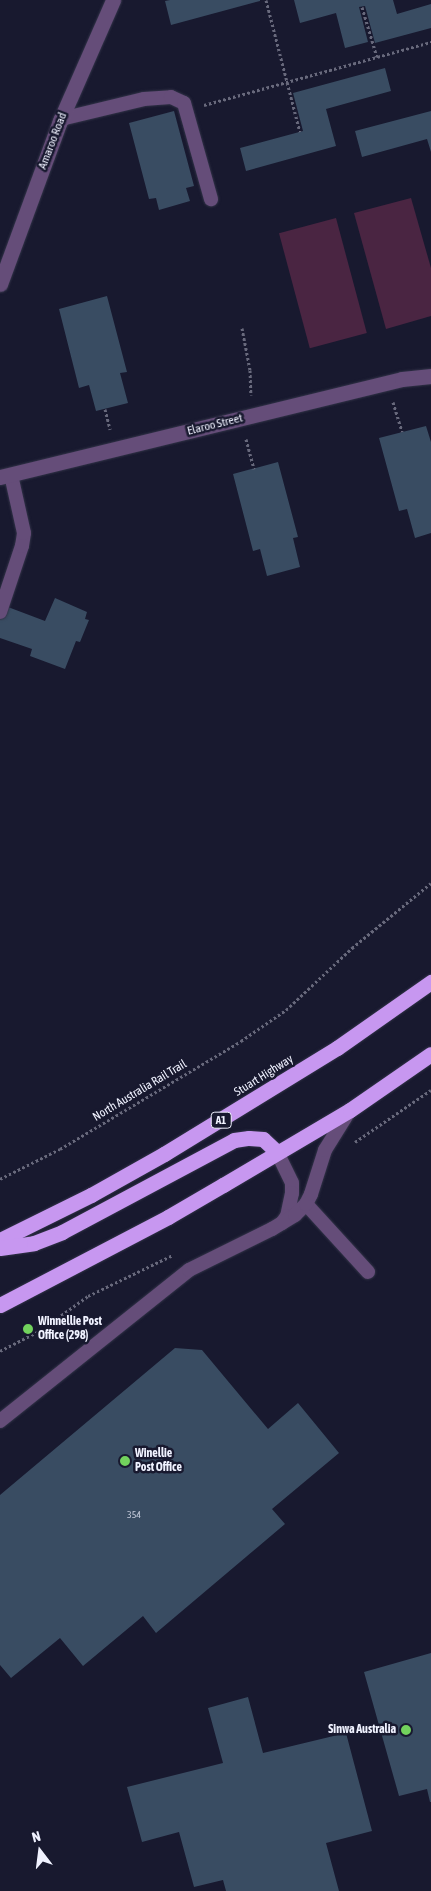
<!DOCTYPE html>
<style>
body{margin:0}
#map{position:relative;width:431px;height:1891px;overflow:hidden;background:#18192f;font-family:"Asap Condensed",sans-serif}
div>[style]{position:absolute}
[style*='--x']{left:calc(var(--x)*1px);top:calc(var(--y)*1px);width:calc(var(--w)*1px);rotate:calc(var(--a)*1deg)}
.green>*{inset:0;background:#4a2542;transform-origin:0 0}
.building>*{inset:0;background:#394c62}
.path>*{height:3px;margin-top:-1.5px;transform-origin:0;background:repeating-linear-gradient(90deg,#68697c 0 2.5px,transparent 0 5px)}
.roads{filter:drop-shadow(0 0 1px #323348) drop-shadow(0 0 1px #323348)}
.lane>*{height:14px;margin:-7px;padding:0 7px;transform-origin:7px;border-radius:7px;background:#654d79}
.street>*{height:15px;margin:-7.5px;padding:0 7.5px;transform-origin:7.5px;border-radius:7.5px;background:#654d79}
.highway>*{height:15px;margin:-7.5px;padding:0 7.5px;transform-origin:7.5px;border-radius:7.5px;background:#c797f0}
.dots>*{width:14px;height:14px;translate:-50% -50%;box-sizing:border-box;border:2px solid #18192f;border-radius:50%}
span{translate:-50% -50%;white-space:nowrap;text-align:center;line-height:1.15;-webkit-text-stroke:5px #18192f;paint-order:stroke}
.number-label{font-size:10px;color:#c2c8d8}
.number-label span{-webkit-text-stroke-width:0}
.shield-label span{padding:1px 4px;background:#18192f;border:1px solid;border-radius:4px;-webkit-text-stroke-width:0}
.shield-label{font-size:11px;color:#f0f2ff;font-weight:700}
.street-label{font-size:12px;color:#f0f2ff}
.poi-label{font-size:12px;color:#f0f2ff;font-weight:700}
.left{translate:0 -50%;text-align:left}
.right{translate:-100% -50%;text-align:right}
.north{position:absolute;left:15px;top:1826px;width:50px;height:50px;-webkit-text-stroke:4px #18192f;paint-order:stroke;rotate:345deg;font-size:14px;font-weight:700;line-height:20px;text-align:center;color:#f0f2ff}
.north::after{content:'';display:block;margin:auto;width:18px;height:22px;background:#f0f2ff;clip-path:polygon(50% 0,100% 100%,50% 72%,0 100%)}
</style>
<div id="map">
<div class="green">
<div style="clip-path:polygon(411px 198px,431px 268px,431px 316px,386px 329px,354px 213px)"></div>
<div style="left:336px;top:218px;width:119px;height:59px;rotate:75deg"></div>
</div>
<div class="building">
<div style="clip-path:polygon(170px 0,260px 0,260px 1px,171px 25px,165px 1px)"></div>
<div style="clip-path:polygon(294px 0,393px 0,397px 14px,431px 4px,431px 28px,375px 43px,365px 6px,359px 7px,368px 42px,345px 48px,336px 13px,300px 23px)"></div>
<div style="clip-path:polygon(385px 68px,391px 91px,326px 109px,336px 146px,246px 171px,240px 148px,303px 131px,293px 93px)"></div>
<div style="clip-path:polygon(174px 111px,194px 186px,186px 188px,190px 201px,159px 210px,156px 198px,149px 199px,129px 123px)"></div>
<div style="clip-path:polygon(431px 111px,431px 152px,427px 139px,362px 157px,355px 131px)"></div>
<div style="clip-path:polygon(107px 296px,127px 372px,120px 373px,128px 403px,96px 411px,89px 385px,79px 388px,59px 309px)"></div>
<div style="clip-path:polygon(426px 426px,431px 442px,431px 533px,415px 538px,407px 509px,399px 511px,379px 438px)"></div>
<div style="clip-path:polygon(278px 462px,298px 537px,293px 538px,300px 567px,267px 576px,260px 549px,253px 551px,233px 474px)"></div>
<div style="clip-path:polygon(55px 598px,87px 612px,85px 619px,89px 620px,80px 642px,76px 641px,65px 669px,30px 656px,32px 649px,0 638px,0 604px,45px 621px)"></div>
<div style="clip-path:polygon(175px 1348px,202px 1350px,268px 1429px,298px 1403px,339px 1453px,272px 1509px,285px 1524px,156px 1633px,143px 1616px,83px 1666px,60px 1638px,11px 1678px,0 1665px,0 1495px)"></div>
<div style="clip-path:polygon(431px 1653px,431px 1802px,430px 1802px,427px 1789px,399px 1796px,364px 1672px)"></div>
<div style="clip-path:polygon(248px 1697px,263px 1753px,346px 1733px,372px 1831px,326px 1843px,339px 1891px,226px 1891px,223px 1880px,194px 1887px,179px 1832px,142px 1842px,127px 1787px,223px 1763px,208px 1708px)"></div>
</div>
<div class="path">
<div style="--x:266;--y:0;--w:136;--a:75.6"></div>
<div style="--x:362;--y:7;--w:52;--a:73.3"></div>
<div style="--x:204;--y:105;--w:236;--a:-15.5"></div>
<div style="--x:242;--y:328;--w:43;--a:79.2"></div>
<div style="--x:250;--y:370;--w:25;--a:88"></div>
<div style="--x:393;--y:402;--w:31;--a:73"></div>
<div style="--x:105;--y:409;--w:21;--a:76"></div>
<div style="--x:246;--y:439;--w:31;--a:75"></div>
<div style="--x:355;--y:1142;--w:92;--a:-34.4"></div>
<div style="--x:0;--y:1179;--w:67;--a:-26.6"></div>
<div style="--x:60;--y:1149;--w:211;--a:-30.8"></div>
<div style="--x:241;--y:1041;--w:55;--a:-34.6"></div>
<div style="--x:286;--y:1010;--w:91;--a:-43.2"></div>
<div style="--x:352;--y:948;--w:102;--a:-39.4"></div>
<div style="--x:0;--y:1351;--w:46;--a:-27.1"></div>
<div style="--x:41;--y:1330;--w:58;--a:-35.9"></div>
<div style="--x:88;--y:1296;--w:94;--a:-25.8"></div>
</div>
<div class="roads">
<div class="lane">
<div style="--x:61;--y:119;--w:85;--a:-13.5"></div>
<div style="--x:144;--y:99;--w:27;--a:-4"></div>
<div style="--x:171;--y:97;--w:14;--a:25"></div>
<div style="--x:184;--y:103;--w:100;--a:74.3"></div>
<div style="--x:0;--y:612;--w:70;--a:-71.6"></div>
<div style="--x:22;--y:546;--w:13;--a:-81"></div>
<div style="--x:24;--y:533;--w:59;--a:-102.6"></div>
<div style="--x:277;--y:1152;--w:34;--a:64"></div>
<div style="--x:292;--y:1183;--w:10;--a:90"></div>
<div style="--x:292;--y:1193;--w:24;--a:102"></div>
<div style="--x:287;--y:1216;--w:9;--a:126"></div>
<div style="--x:306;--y:1204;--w:92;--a:47.6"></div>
<div style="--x:0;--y:1421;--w:242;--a:-38.6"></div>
<div style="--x:189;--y:1270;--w:93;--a:-26.3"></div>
<div style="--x:272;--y:1229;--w:27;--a:-31"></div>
<div style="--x:295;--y:1215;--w:16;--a:-45"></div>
<div style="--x:306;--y:1204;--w:11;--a:-63"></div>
<div style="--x:311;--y:1194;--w:46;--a:-72.3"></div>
<div style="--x:325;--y:1150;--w:47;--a:-58"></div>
</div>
<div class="street">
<div style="--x:0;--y:284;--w:174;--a:-69.8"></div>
<div style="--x:60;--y:121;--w:132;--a:-66.3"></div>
<div style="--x:0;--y:477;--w:414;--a:-13.7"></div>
<div style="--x:402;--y:379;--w:29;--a:-6"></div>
</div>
<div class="highway">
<div style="--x:0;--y:1240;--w:102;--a:-26.3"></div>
<div style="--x:91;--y:1195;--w:84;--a:-29.3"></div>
<div style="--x:164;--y:1154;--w:203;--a:-31.5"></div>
<div style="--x:337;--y:1048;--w:115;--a:-35.1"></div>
<div style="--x:0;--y:1248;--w:34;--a:-8"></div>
<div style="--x:34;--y:1243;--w:30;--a:-21"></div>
<div style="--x:62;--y:1232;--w:195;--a:-28.1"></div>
<div style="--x:234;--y:1140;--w:15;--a:-8"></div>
<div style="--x:249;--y:1138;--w:14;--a:4"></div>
<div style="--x:263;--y:1139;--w:19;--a:43"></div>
<div style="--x:0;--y:1305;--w:190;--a:-27.6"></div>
<div style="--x:168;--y:1217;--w:64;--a:-30.2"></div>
<div style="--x:223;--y:1185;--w:147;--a:-30.6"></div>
<div style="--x:350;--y:1110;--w:98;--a:-34.7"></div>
</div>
</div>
<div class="dots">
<div style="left:28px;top:1329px;background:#72d25d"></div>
<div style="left:125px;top:1461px;background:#72d25d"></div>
<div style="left:406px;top:1730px;background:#72d25d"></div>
</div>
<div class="number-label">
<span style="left:134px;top:1515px">354</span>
</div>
<div class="shield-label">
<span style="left:221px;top:1120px">A1</span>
</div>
<div class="street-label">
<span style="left:53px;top:141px;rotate:-69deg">Amaroo Road</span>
<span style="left:215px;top:425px;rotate:-14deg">Elaroo Street</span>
<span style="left:264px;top:1076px;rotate:-32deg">Stuart Highway</span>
<span style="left:140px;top:1091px;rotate:-31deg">North Australia Rail Trail</span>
</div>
<div class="poi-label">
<span class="left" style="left:38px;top:1329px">Winnellie Post<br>Office (298)</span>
<span class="left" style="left:135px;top:1461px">Winellie<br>Post Office</span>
<span class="right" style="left:396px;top:1730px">Sinwa Australia</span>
</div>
<div class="north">N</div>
</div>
